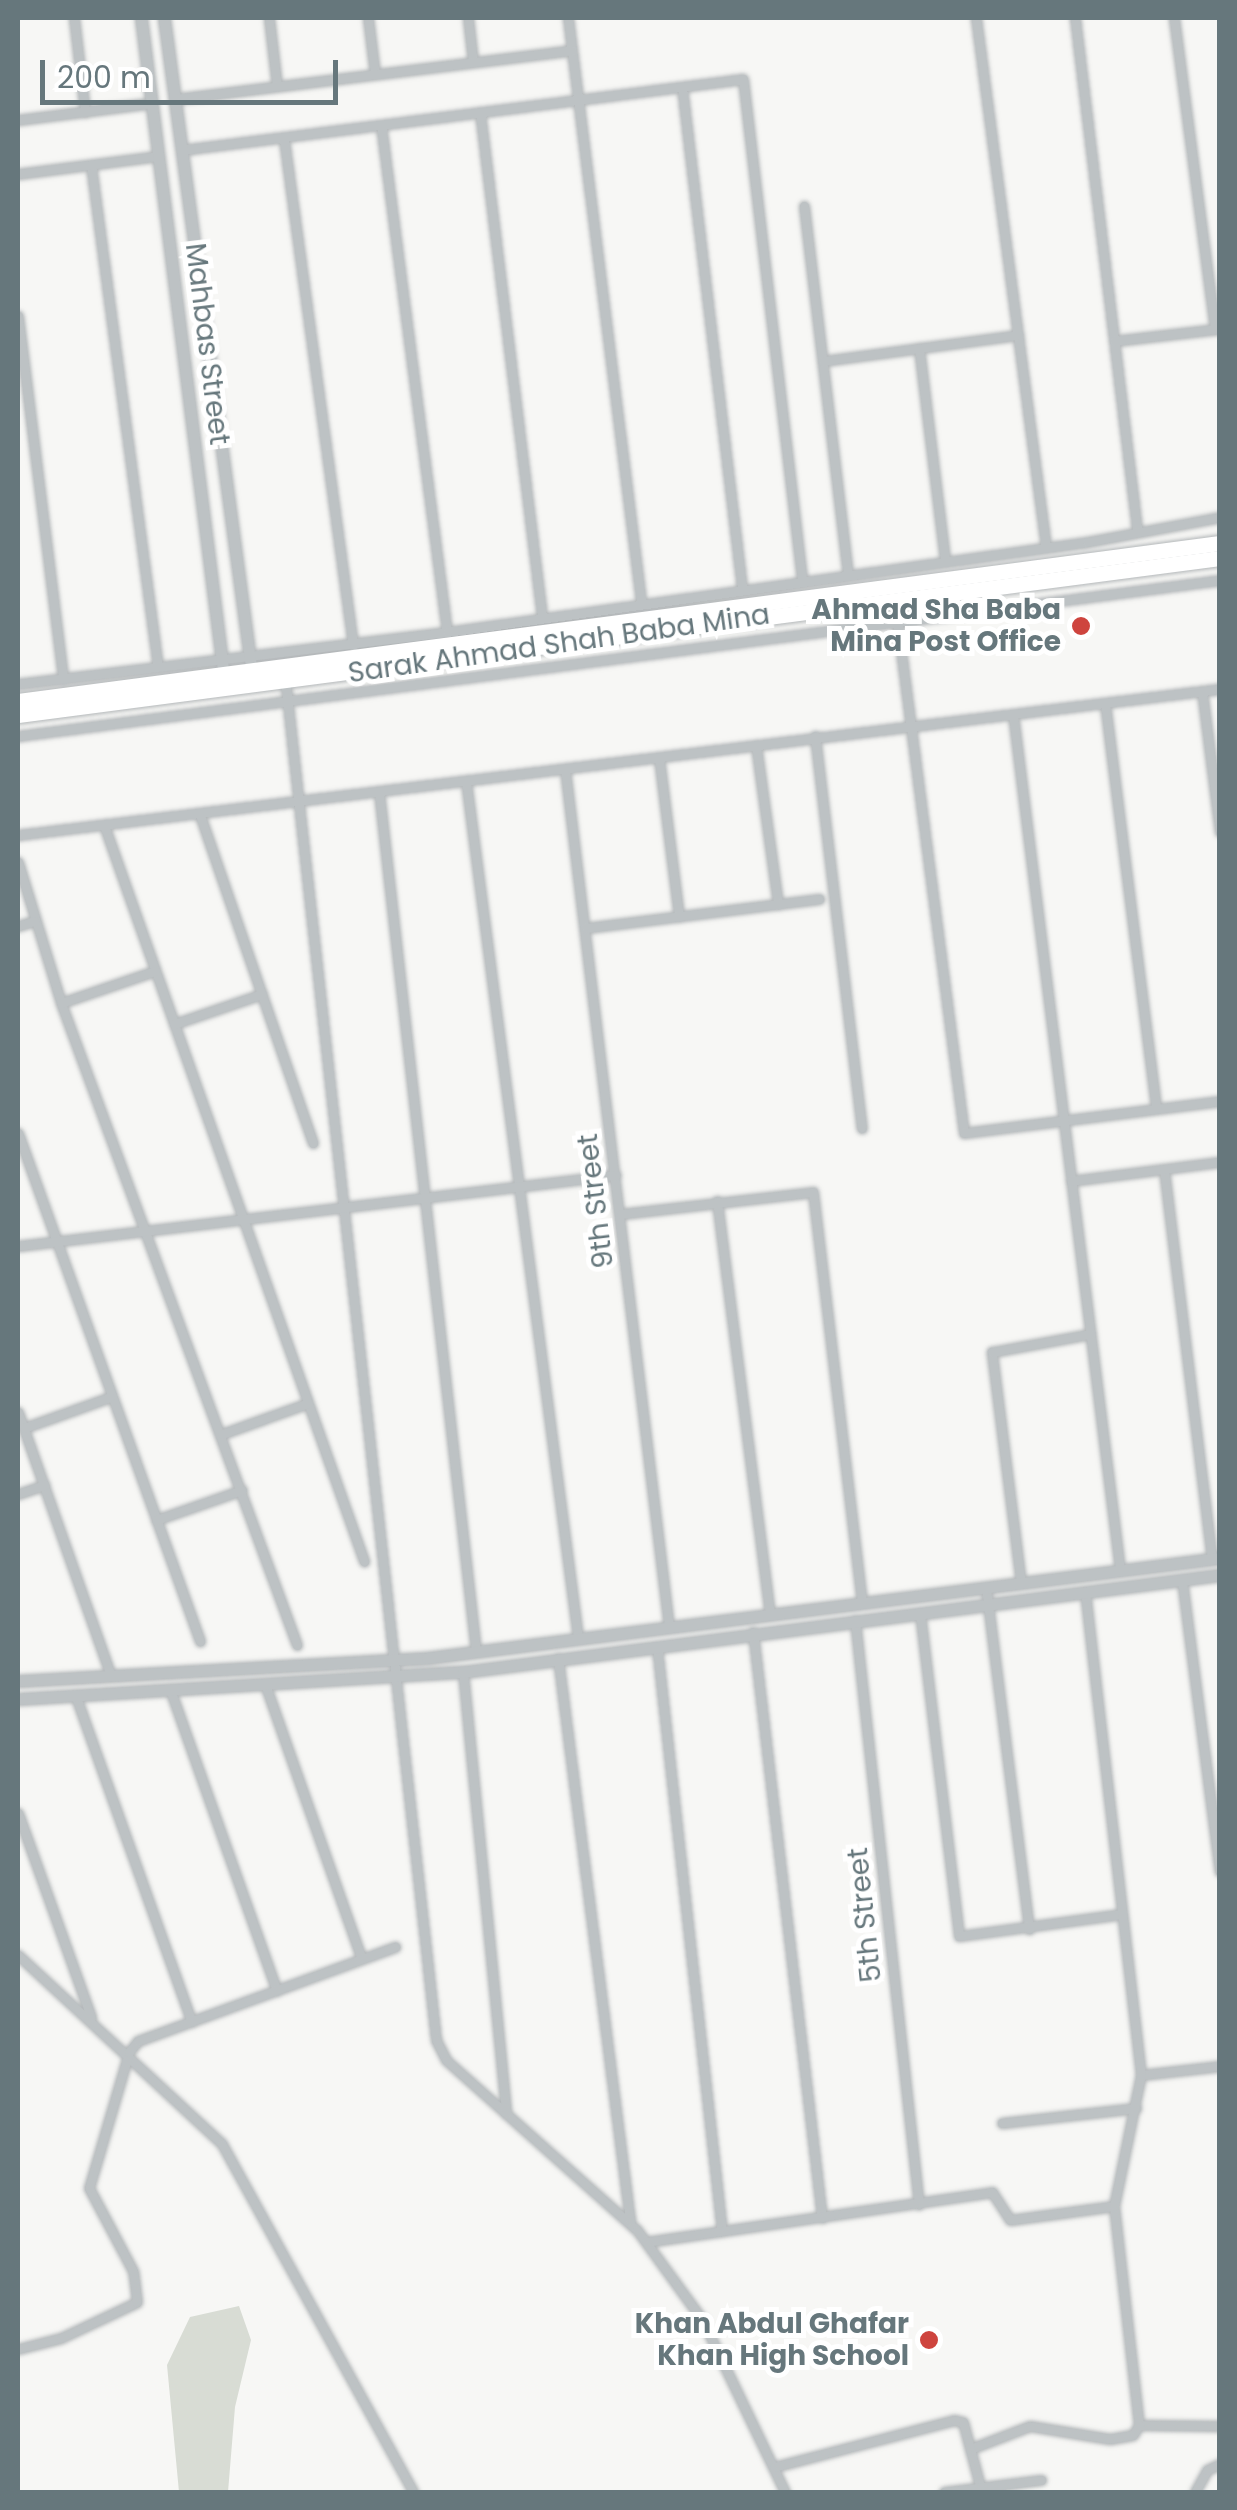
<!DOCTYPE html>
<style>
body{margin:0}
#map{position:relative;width:1237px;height:2510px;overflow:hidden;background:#f7f7f5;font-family:Poppins,sans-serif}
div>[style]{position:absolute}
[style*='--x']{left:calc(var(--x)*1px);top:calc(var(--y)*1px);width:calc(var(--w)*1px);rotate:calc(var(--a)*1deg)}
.green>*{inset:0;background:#d8dcd4}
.roads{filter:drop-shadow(0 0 2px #b3b7b9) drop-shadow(0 0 2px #b3b7b9)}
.minor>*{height:9px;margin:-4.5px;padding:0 4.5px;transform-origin:4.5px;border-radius:4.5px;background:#bdc2c4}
.tertiary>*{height:11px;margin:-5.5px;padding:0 5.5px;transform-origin:5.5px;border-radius:5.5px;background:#bdc2c4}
.trunk>*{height:15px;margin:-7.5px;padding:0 7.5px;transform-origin:7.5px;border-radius:7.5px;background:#fff}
.dots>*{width:28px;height:28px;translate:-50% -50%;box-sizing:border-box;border:5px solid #fff;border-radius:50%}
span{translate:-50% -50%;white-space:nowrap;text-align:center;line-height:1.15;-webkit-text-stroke:10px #fff;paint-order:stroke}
.street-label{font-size:28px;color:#66777c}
.poi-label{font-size:28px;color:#66777c;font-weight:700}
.right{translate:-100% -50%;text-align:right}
.frame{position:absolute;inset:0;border:20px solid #66777c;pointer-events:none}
.scale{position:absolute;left:40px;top:60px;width:298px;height:45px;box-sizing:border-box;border:5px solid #66777c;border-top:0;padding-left:12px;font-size:30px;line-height:35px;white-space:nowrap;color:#66777c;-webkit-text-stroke:8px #fff;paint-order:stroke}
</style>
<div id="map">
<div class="green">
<div style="clip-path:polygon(239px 2306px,251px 2340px,235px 2407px,228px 2492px,179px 2492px,167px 2365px,190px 2317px)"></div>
</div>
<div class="roads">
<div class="minor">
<div style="--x:74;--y:18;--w:95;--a:83.3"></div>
<div style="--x:269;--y:18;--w:68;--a:83.3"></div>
<div style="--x:368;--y:18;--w:56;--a:82.9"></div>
<div style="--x:468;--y:18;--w:44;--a:83.5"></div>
<div style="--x:568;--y:18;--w:588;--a:82.86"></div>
<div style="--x:976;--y:18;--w:534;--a:82.46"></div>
<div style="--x:1075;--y:18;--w:515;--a:83.08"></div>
<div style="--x:1174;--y:18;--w:314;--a:82.5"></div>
<div style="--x:682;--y:87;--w:505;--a:83.17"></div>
<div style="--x:175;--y:99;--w:400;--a:-7"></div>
<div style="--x:480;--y:112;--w:508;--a:82.99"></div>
<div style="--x:18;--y:120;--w:135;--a:-7.2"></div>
<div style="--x:381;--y:125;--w:511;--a:82.58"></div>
<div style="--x:284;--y:139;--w:511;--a:82.23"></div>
<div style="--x:182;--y:150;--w:565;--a:-7.21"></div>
<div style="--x:743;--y:79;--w:503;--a:83.27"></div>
<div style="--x:91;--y:165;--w:506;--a:82.4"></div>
<div style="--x:18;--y:174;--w:142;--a:-7.3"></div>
<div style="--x:804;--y:206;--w:370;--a:83.2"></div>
<div style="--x:18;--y:316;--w:366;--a:82.9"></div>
<div style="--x:1114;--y:341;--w:104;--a:-6.6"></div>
<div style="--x:919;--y:348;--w:214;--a:83"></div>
<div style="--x:823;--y:361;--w:197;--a:-7.6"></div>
<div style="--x:897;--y:620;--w:517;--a:82.56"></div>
<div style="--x:964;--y:1133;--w:258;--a:-7.1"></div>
<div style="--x:285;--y:678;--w:1370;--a:83.67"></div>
<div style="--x:436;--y:2040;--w:22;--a:63"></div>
<div style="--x:446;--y:2060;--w:256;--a:41.7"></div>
<div style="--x:637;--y:2230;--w:112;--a:54"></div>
<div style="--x:703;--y:2321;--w:190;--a:64.4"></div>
<div style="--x:18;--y:684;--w:432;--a:-6.9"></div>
<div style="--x:447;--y:632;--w:646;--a:-8"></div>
<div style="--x:1087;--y:542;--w:135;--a:-10.6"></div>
<div style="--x:1202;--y:691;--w:142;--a:82.7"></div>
<div style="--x:1105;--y:703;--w:408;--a:82.8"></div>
<div style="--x:1013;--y:714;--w:863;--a:82.87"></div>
<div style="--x:18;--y:736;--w:1212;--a:-7.39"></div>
<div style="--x:815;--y:736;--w:395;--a:83.2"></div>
<div style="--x:756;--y:745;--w:161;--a:82.1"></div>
<div style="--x:659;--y:758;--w:160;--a:82.8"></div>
<div style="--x:565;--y:769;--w:864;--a:83.09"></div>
<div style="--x:466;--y:781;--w:864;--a:82.55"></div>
<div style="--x:379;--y:792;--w:865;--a:83.56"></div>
<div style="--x:200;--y:815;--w:347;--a:71"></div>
<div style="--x:104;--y:825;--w:781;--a:70.54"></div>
<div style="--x:18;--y:835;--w:1211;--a:-6.93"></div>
<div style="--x:18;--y:862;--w:147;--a:73"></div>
<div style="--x:61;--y:1003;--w:684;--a:69.82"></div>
<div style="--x:18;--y:926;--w:17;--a:-17"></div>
<div style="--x:586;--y:928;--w:235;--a:-7.1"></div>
<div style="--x:61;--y:1003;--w:99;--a:-18.8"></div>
<div style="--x:174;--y:1024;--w:93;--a:-18.8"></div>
<div style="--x:18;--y:1133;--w:540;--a:70.29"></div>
<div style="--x:1164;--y:1169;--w:393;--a:83"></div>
<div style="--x:1071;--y:1181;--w:150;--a:-7.3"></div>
<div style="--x:717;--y:1201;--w:416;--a:82.7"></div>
<div style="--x:621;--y:1214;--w:193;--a:-6.5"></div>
<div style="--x:813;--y:1192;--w:414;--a:83.2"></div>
<div style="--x:18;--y:1246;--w:602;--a:-6.77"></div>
<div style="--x:18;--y:1412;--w:280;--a:70.6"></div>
<div style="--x:24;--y:1428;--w:91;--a:-19.8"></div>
<div style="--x:222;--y:1434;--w:91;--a:-19.8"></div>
<div style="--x:18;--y:1494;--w:28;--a:-19"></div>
<div style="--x:156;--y:1520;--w:91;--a:-19.2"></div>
<div style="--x:1182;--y:1580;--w:294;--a:82.6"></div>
<div style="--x:1021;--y:1583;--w:233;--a:-97.2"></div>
<div style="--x:992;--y:1352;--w:100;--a:-10.4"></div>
<div style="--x:986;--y:1588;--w:344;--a:82.8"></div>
<div style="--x:920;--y:1613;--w:325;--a:83.1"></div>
<div style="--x:959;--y:1936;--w:164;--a:-7.7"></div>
<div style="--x:855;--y:1620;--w:588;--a:83.76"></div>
<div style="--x:753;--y:1632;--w:590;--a:83.28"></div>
<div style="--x:657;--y:1647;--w:588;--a:83.65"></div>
<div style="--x:558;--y:1658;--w:567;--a:82.7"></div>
<div style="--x:463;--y:1672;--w:444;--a:84.4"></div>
<div style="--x:266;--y:1687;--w:288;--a:70.6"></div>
<div style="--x:171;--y:1692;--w:317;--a:70.5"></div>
<div style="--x:76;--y:1697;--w:345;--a:70.4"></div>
<div style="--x:18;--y:1813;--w:217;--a:70.3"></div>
<div style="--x:18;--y:1955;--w:278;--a:42.8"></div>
<div style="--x:222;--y:2144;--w:397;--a:61.2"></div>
<div style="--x:1141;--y:2075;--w:80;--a:-6.5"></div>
<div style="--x:1002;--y:2123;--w:135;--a:-6.4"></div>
<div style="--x:1114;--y:2206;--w:220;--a:83.5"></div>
<div style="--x:1139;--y:2425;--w:81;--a:0.7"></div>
<div style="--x:646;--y:2242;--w:350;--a:-8.2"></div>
<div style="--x:992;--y:2192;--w:33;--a:57"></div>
<div style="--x:1010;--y:2220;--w:105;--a:-7.7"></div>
<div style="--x:1114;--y:2206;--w:134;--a:-78.4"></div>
<div style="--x:1141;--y:2075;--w:487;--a:-96.6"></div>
<div style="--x:18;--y:2349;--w:44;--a:-14.3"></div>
<div style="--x:61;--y:2338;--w:84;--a:-25.3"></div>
<div style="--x:137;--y:2302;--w:31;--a:-97"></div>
<div style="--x:133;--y:2271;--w:94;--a:-117.9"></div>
<div style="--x:89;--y:2188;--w:142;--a:-73.6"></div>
<div style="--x:129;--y:2052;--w:14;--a:-51"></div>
<div style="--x:138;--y:2041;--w:274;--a:-20.1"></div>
<div style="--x:970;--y:2449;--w:64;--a:-21"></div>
<div style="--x:1030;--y:2426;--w:81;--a:9.2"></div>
<div style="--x:1110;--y:2439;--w:23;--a:-10"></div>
<div style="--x:1133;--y:2435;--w:12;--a:-59"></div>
<div style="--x:774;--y:2467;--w:186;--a:-14.6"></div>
<div style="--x:954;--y:2420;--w:9;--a:13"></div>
<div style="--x:963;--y:2422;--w:66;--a:75.1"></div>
<div style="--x:944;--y:2492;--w:98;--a:-7.1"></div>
<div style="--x:1195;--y:2492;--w:25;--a:-61"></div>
<div style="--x:1207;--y:2470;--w:14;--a:-25"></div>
</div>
<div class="tertiary">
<div style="--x:141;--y:18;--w:665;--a:82.83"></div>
<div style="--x:164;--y:18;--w:662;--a:82.36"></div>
<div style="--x:18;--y:1681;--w:410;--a:-3.2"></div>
<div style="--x:427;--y:1658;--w:799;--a:-7.19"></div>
<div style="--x:18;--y:1699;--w:446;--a:-3.5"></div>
<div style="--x:463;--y:1672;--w:763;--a:-7.3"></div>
</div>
<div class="trunk">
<div style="--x:18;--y:701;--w:1212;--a:-7.49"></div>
<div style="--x:18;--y:715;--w:1212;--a:-7.44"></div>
</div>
</div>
<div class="dots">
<div style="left:1081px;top:626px;background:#ce443e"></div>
<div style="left:929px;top:2340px;background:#ce443e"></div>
</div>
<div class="street-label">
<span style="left:207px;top:344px;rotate:83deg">Mahbas Street</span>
<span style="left:559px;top:644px;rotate:-8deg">Sarak Ahmad Shah Baba Mina</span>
<span style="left:596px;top:1201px;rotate:-97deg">9th Street</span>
<span style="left:865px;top:1915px;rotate:-96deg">5th Street</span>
</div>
<div class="poi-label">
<span class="right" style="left:1061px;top:626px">Ahmad Sha Baba<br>Mina Post Office</span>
<span class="right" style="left:909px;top:2340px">Khan Abdul Ghafar<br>Khan High School</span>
</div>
<div class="frame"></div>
<div class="scale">200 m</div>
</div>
